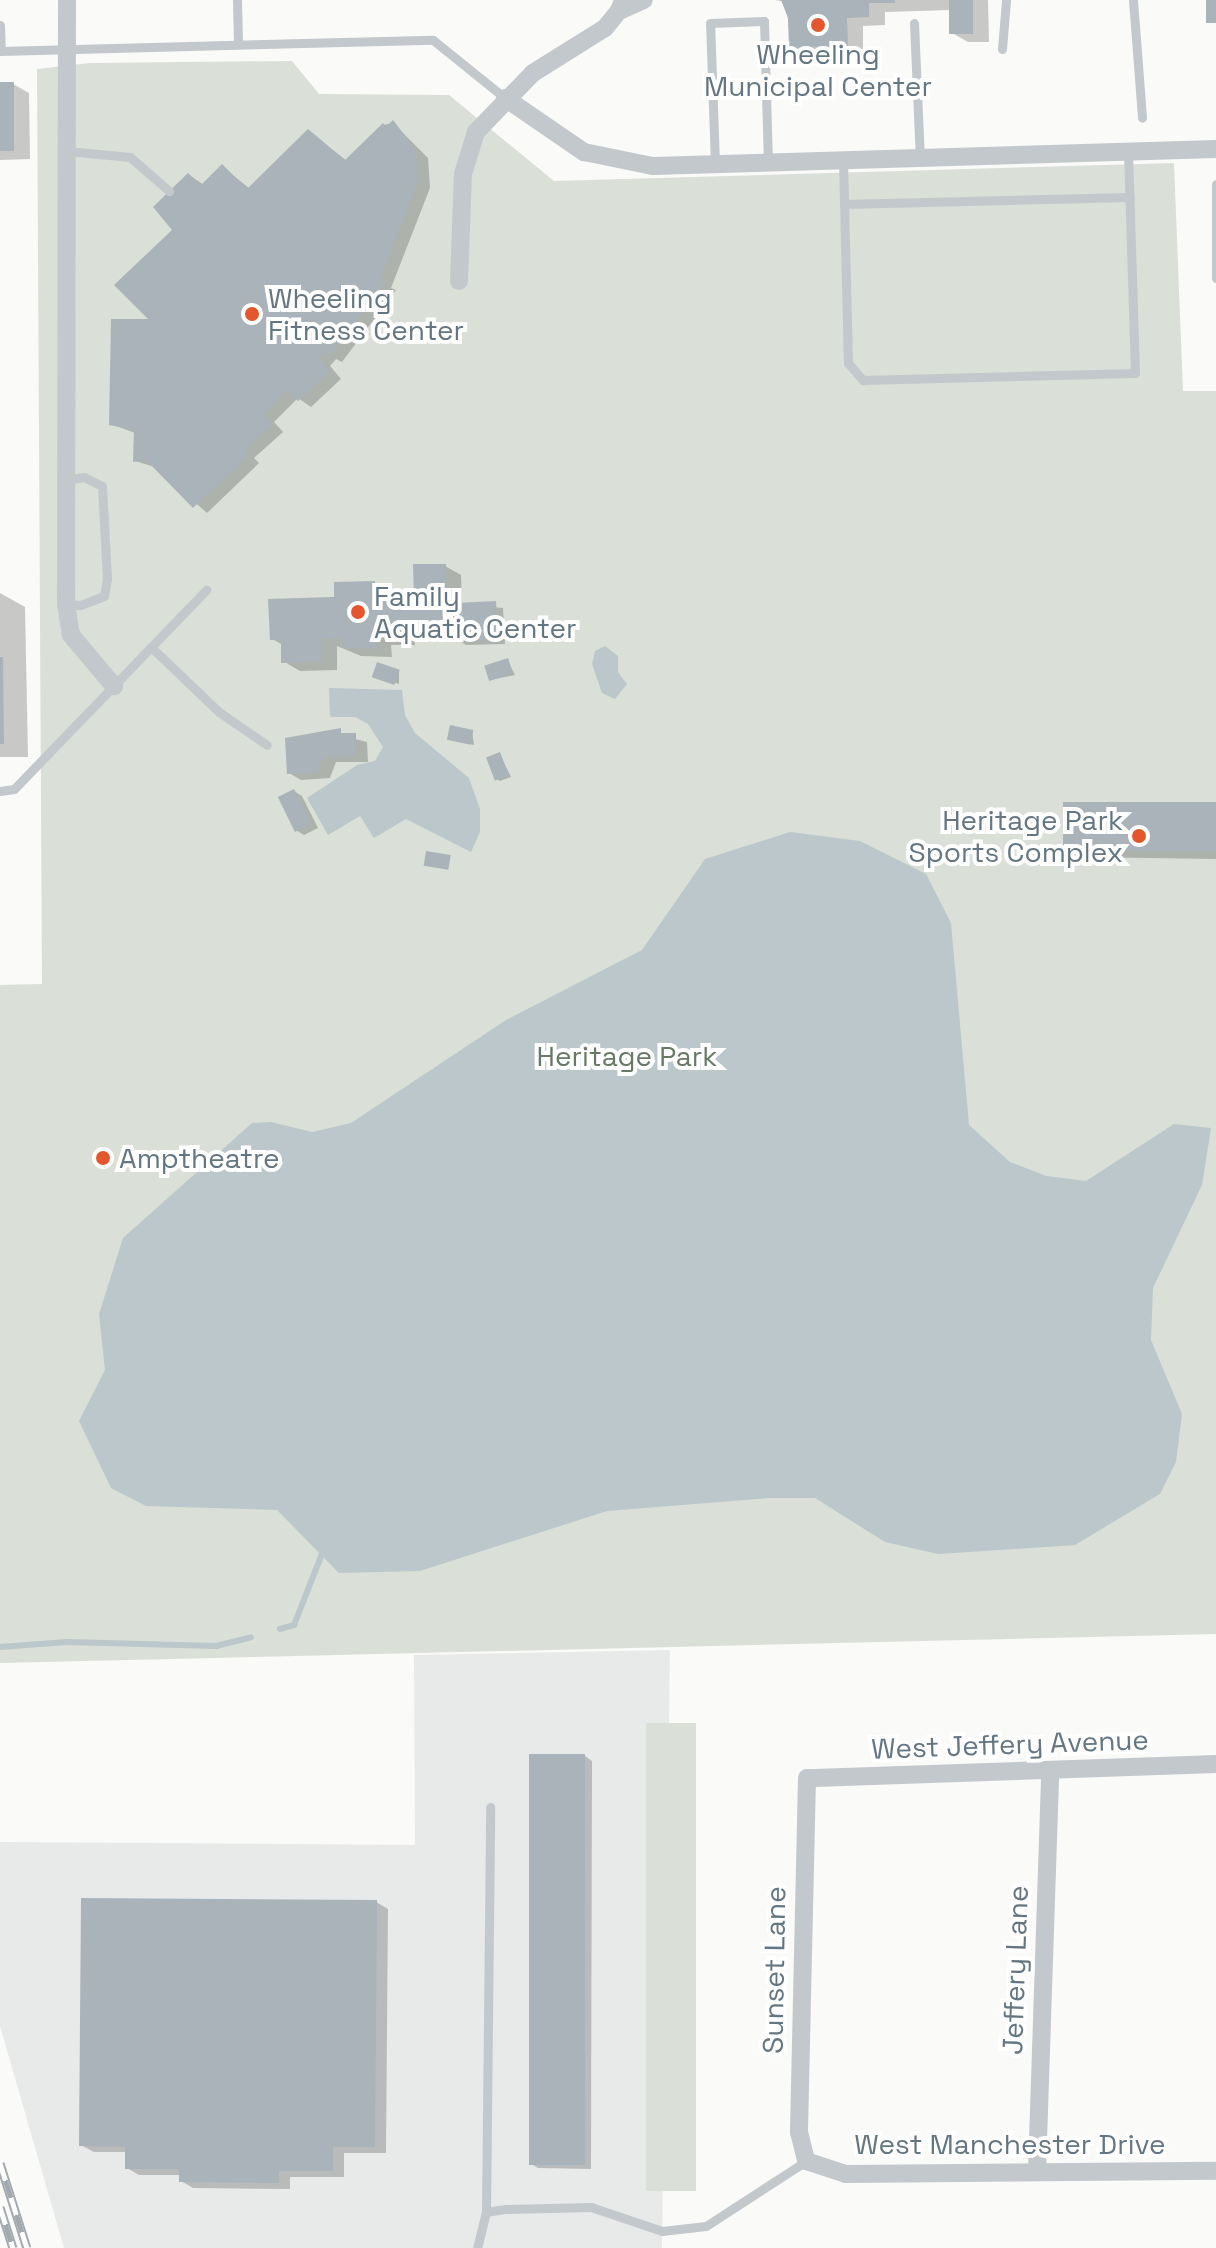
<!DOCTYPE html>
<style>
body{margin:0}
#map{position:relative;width:1216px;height:2248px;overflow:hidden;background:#fafaf8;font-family:"Space Grotesk",sans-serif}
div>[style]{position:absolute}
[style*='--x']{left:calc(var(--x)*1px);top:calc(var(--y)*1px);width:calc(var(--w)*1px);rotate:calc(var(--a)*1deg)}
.built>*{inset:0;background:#e8e9e9}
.green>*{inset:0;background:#dadfd7;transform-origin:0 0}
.water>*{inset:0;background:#bbc7cb}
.shadow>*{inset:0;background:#0003}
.stream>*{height:6px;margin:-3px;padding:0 3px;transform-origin:3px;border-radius:3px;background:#bbc7cb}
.building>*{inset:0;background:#aab3b9;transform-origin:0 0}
.lane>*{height:9px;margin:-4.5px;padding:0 4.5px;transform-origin:4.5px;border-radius:4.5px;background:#c3c8cc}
.street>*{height:18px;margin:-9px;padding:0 9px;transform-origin:9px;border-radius:9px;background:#c3c8cc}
.rail>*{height:9px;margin-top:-4.5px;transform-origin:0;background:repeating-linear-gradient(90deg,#fff 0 18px,#a2aab0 0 36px);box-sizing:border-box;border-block:2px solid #a2aab0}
.dots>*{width:22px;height:22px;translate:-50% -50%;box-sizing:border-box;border:4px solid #fff;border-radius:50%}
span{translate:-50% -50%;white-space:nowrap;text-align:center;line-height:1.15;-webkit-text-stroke:8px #fff;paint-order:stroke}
.poi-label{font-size:28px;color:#657683}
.left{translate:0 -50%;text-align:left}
.right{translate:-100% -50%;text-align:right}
.park-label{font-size:28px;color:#687a64}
.street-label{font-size:28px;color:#657683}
</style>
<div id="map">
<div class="built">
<div style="clip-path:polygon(670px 1650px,662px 2248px,64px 2248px,0 2026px,0 1842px,415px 1845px,414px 1655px)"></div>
</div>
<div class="green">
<div style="clip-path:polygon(292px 61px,319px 94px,449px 95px,554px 181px,1174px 163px,1183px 391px,1216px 391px,1216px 1634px,0 1663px,0 985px,42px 984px,37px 69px,90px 63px)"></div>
<div style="left:696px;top:1723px;width:468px;height:50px;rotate:90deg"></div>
</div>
<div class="water">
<div style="clip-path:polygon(605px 646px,618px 656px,618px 672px,627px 684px,615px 699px,602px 693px,592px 664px,595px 651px)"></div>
<div style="clip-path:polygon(329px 688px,402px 690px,405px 715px,415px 733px,469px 778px,480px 809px,480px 832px,471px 852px,406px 819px,374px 838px,360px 816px,328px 835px,307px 798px,357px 765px,375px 761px,383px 747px,368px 724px,355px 717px,330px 717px)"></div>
<div style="clip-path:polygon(790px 832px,860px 841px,926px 874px,951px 923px,969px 1125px,1010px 1162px,1046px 1176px,1086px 1181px,1174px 1124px,1211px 1128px,1202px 1185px,1153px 1288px,1151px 1340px,1182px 1414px,1176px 1462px,1160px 1494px,1075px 1545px,938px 1554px,885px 1542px,815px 1498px,769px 1498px,607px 1511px,420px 1571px,339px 1573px,277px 1510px,146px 1506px,111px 1488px,79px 1421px,105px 1370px,99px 1314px,123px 1238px,252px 1123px,271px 1122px,312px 1132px,351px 1123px,506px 1020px,642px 950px,705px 859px)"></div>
</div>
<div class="shadow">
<div style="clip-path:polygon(775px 0,988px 0,989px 42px,968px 42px,952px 33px,951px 10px,885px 12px,885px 25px,863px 26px,863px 55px,807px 56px,791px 46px,786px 2px)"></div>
<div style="clip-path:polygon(0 84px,13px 84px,29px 93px,30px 159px,0 160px)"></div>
<div style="clip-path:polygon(393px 123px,428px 158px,430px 188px,391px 288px,396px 290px,342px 362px,336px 359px,330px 366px,341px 379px,311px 407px,298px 398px,274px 422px,283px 432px,254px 458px,259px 463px,207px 513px,155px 467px,135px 461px,135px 433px,111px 424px,153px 321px,189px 175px,204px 185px,223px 167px,250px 189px,308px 131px,347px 161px,383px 125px)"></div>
<div style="clip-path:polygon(445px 566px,461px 575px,462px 604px,503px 608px,505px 644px,466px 645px,458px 640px,458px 632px,414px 633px,415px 645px,391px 645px,392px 657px,361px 656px,337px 646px,337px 670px,300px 671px,283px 661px,283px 645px,272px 639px,336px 599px,374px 583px,391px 593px,391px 600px,416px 602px)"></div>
<div style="clip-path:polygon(0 593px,25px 607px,28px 757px,0 757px)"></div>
<div style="clip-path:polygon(508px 661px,515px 675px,490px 680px)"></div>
<div style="clip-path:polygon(399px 672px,399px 684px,378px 677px)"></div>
<div style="clip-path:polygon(323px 731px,367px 742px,368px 762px,336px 762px,330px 778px,301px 780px,289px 773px)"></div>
<div style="clip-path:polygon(472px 732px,474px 745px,452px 740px)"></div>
<div style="clip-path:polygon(500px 755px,511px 777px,500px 781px,497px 779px)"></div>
<div style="clip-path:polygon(294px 791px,302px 796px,318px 828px,304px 835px,296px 830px)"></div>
<div style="clip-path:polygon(1216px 804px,1216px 859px,1080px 857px,1064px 848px)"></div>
<div style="clip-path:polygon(585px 1756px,592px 1761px,591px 2169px,538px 2168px,531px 2164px)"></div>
<div style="clip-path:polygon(376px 1902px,388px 1909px,386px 2153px,344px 2153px,344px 2177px,290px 2177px,290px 2189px,193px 2188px,181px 2181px,181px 2175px,139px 2175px,127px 2168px,127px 2152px,94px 2152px,81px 2145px)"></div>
</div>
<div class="stream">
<div style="--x:280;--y:1629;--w:15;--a:-16"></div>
<div style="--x:294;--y:1625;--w:82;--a:-68.5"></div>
<div style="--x:0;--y:1647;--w:67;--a:-4.3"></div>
<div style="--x:67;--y:1642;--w:149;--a:1.5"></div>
<div style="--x:216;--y:1646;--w:36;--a:-14"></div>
</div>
<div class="building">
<div style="clip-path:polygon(781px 0,895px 0,895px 3px,869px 3px,869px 17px,847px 18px,848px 46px,789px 48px,788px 18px)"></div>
<div style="left:949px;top:0;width:24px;height:34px"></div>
<div style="left:1206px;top:0;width:10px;height:23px"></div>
<div style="left:0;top:82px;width:14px;height:69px"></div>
<div style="clip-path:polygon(393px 120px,416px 150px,418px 181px,380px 279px,385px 282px,329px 357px,325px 352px,319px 358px,330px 371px,298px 401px,287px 390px,263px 415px,272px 424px,244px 450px,248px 456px,193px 508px,146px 460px,133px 462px,134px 430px,109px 425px,111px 319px,148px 319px,114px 285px,172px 230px,153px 207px,188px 173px,201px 185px,222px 164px,247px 189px,308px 129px,345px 160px,383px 123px,386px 127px)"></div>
<div style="clip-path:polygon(413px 564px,446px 564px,447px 624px,398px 624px,399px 637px,376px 637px,377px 649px,342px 648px,342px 638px,321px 638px,322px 661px,281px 663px,281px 640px,270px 640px,268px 599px,334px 597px,334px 582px,375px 581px,376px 597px,414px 600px)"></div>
<div style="left:496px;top:601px;width:39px;height:40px;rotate:87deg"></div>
<div style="clip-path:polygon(0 657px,3px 657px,4px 744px,0 744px)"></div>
<div style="left:508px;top:658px;width:16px;height:25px;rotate:72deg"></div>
<div style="left:377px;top:662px;width:24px;height:16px;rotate:19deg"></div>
<div style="left:450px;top:725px;width:24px;height:15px;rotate:12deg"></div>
<div style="clip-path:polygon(341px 728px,341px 733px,356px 733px,356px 756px,324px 756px,317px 773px,287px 774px,285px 738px)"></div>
<div style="left:500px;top:752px;width:25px;height:15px;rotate:69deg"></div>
<div style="left:294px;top:789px;width:39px;height:18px;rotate:64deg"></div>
<div style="left:1216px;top:802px;width:49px;height:153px;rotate:90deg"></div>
<div style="left:426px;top:851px;width:25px;height:15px;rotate:9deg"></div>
<div style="left:529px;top:1754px;width:56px;height:411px"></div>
<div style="clip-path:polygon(81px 1898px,377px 1900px,375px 2147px,333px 2147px,333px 2171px,279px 2171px,279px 2183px,179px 2182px,179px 2169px,125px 2169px,125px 2147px,79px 2146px)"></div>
</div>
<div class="lane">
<div style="--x:237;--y:0;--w:44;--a:88.7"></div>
<div style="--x:1133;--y:0;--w:118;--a:85.6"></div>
<div style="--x:914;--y:23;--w:135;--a:87.5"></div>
<div style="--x:0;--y:25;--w:26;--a:88"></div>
<div style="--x:1002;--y:49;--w:49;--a:-85.3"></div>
<div style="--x:0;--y:51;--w:433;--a:-1.5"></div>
<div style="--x:433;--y:40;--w:92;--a:38.9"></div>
<div style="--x:67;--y:151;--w:63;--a:5.4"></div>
<div style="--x:130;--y:157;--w:52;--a:41.1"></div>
<div style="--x:843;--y:160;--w:203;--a:88.6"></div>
<div style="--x:848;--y:363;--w:23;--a:49"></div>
<div style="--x:863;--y:380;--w:272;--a:-1.5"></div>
<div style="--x:1135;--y:373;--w:221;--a:-91.8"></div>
<div style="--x:715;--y:164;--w:141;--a:-92"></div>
<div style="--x:710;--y:23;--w:54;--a:-2.1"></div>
<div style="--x:764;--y:21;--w:142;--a:88.4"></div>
<div style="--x:1216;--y:184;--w:94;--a:90"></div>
<div style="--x:844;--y:204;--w:286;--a:-1.4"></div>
<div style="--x:65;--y:480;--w:19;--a:-9"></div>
<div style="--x:84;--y:477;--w:20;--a:27"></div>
<div style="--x:102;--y:486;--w:93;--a:86.9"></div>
<div style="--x:107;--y:579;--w:17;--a:100"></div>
<div style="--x:104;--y:596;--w:26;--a:159"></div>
<div style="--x:80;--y:605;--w:14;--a:-176"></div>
<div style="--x:151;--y:647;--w:94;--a:43.7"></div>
<div style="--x:219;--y:712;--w:58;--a:34.5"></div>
<div style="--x:0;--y:791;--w:14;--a:-8"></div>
<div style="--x:14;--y:789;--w:277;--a:-46"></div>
<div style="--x:486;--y:2212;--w:405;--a:-89.4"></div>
<div style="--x:477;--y:2248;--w:37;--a:-76"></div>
<div style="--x:486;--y:2212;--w:20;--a:-9"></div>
<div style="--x:506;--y:2209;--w:85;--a:-1.3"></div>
<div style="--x:591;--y:2207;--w:75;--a:18.7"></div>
<div style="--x:662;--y:2231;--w:44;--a:-6.5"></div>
<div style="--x:706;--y:2226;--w:119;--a:-33"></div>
</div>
<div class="street">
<div style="--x:67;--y:0;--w:604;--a:90.09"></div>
<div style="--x:66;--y:604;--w:31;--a:81"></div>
<div style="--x:71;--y:635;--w:67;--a:49.9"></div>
<div style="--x:622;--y:3;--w:9;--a:111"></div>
<div style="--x:619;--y:11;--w:27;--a:-24"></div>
<div style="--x:505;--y:98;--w:96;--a:34.4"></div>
<div style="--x:584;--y:152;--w:70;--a:11.5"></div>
<div style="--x:653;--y:166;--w:563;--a:-1.73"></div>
<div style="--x:459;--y:281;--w:107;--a:-87.9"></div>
<div style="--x:463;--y:174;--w:44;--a:-72.8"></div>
<div style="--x:476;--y:132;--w:82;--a:-46"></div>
<div style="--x:533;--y:73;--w:85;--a:-32"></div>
<div style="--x:605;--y:28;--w:22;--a:-51"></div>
<div style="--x:1216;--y:1764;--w:409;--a:178"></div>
<div style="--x:807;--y:1778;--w:354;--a:91.3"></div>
<div style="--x:799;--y:2132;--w:30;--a:76"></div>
<div style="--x:806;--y:2161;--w:42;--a:18"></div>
<div style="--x:846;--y:2174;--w:370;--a:-0.5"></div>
<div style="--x:1037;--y:2171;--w:400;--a:-88.1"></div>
</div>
<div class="rail">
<div style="--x:0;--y:2163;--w:89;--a:72.4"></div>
<div style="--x:0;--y:2207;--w:43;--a:72.4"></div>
</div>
<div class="dots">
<div style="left:818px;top:25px;background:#e4572e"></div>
<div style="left:252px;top:314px;background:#e4572e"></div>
<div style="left:358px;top:612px;background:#e4572e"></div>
<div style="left:1139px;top:836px;background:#e4572e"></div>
<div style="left:103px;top:1158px;background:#e4572e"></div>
</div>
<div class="poi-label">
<span style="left:818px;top:70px">Wheeling<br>Municipal Center</span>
<span class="left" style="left:268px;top:314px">Wheeling<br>Fitness Center</span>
<span class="left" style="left:374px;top:612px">Family<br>Aquatic Center</span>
<span class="right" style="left:1123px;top:836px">Heritage Park<br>Sports Complex</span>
<span class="left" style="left:119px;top:1158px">Amptheatre</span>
</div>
<div class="park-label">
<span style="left:627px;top:1056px">Heritage Park</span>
</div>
<div class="street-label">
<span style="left:1010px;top:1744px;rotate:-2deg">West Jeffery Avenue</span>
<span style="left:774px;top:1970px;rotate:-89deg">Sunset Lane</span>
<span style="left:1015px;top:1970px;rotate:-88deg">Jeffery Lane</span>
<span style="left:1010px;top:2144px">West Manchester Drive</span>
</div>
</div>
